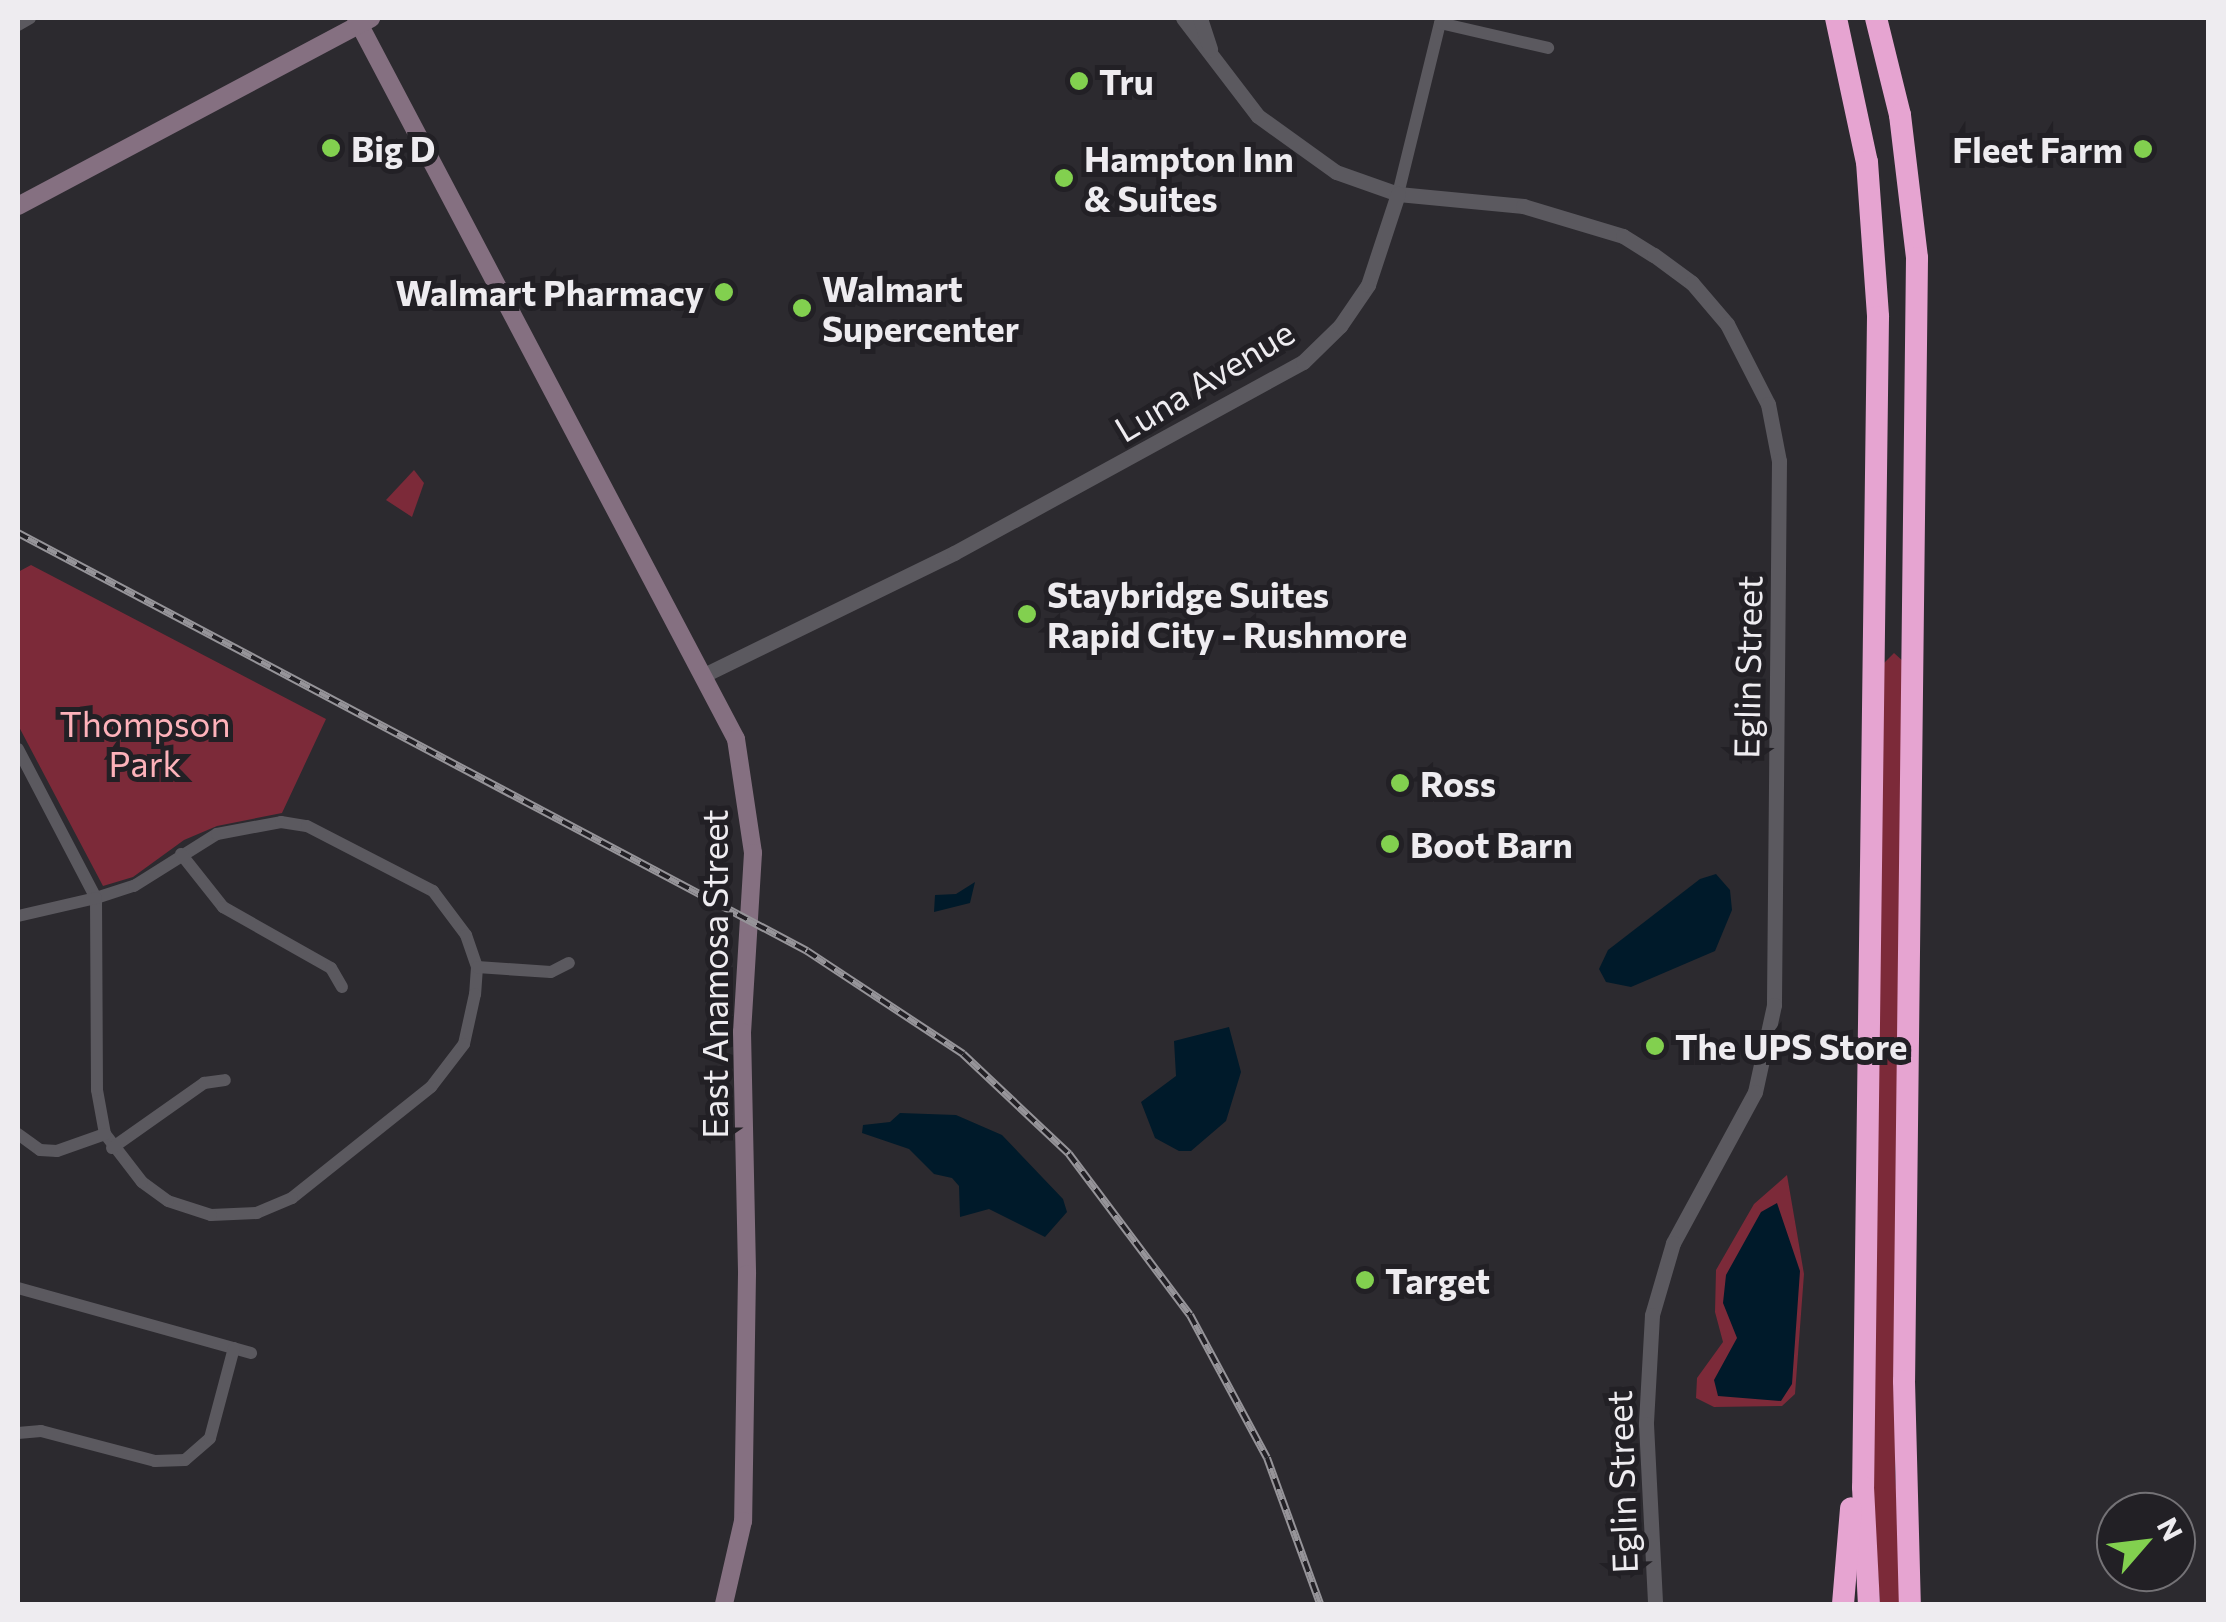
<!DOCTYPE html>
<style>
body{margin:0}
#map{position:relative;width:2226px;height:1622px;overflow:hidden;background:#2c2a2f;font-family:Commissioner,sans-serif}
div>[style]{position:absolute}
[style*='--x']{left:calc(var(--x)*1px);top:calc(var(--y)*1px);width:calc(var(--w)*1px);rotate:calc(var(--a)*1deg)}
.green>*{inset:0;background:#7c2a39}
.water>*{inset:0;background:#001a2a}
.minor>*{height:12px;margin:-6px;padding:0 6px;transform-origin:6px;border-radius:6px;background:#5b595f}
.tertiary>*{height:15px;margin:-7.5px;padding:0 7.5px;transform-origin:7.5px;border-radius:7.5px;background:#5b595f}
.secondary>*{height:18px;margin:-9px;padding:0 9px;transform-origin:9px;border-radius:9px;background:#857081}
.motorway>*{height:22px;margin:-11px;padding:0 11px;transform-origin:11px;border-radius:11px;background:#e6a4d1}
.rail>*{height:8px;margin-top:-4px;transform-origin:0;background:repeating-linear-gradient(90deg,#222025 0 11px,#969499 0 22px);box-sizing:border-box;border-block:2px solid #969499}
.dots>*{width:28px;height:28px;translate:-50% -50%;box-sizing:border-box;border:5px solid #222025;border-radius:50%}
span{translate:-50% -50%;white-space:nowrap;text-align:center;line-height:1.15;-webkit-text-stroke:10px #222025;paint-order:stroke}
.poi-label{font-size:35px;color:#eeecf0;font-weight:700}
.left{translate:0 -50%;text-align:left}
.right{translate:-100% -50%;text-align:right}
.street-label{font-size:35px;color:#eeecf0}
.park-label{font-size:35px;color:#fdb2ba}
.frame{position:absolute;inset:0;border:20px solid #eeecf0;pointer-events:none}
.north{position:absolute;left:2096px;top:1492px;width:100px;height:100px;box-sizing:border-box;background:#222025;border:2px solid #747276;border-radius:50%;rotate:62deg;font-size:28px;font-weight:700;line-height:40px;text-align:center;color:#eeecf0}
.north::after{content:'';display:block;margin:auto;width:35px;height:45px;background:#82d04f;clip-path:polygon(50% 0,100% 100%,50% 72%,0 100%)}
</style>
<div id="map">
<div class="green">
<div style="clip-path:polygon(414px 470px,424px 483px,412px 517px,386px 500px)"></div>
<div style="clip-path:polygon(31px 565px,326px 719px,282px 813px,217px 826px,184px 840px,133px 877px,103px 886px,18px 725px,18px 572px)"></div>
<div style="clip-path:polygon(1894px 653px,1904px 662px,1895px 1471px,1903px 1604px,1880px 1604px,1873px 1497px,1883px 664px)"></div>
<div style="clip-path:polygon(1787px 1175px,1804px 1274px,1795px 1394px,1782px 1406px,1714px 1407px,1696px 1398px,1697px 1378px,1723px 1342px,1715px 1312px,1716px 1270px,1754px 1204px)"></div>
</div>
<div class="water">
<div style="clip-path:polygon(1716px 874px,1730px 890px,1732px 910px,1715px 951px,1631px 987px,1606px 982px,1599px 969px,1608px 950px,1700px 879px)"></div>
<div style="clip-path:polygon(975px 882px,970px 903px,934px 912px,935px 895px,956px 894px)"></div>
<div style="clip-path:polygon(1229px 1027px,1241px 1072px,1226px 1121px,1191px 1151px,1179px 1151px,1155px 1138px,1141px 1102px,1176px 1076px,1174px 1041px)"></div>
<div style="clip-path:polygon(900px 1113px,956px 1115px,1002px 1135px,1063px 1199px,1067px 1212px,1045px 1237px,989px 1209px,960px 1217px,959px 1186px,952px 1178px,934px 1174px,909px 1149px,862px 1133px,863px 1125px,890px 1122px)"></div>
<div style="clip-path:polygon(1777px 1203px,1800px 1271px,1792px 1384px,1781px 1401px,1718px 1396px,1714px 1380px,1737px 1338px,1723px 1303px,1726px 1275px,1761px 1212px)"></div>
</div>
<div class="minor">
<div style="--x:18;--y:25;--w:14;--a:-30"></div>
<div style="--x:1398;--y:194;--w:176;--a:-76.2"></div>
<div style="--x:1440;--y:23;--w:111;--a:13"></div>
<div style="--x:18;--y:749;--w:168;--a:62.4"></div>
<div style="--x:96;--y:898;--w:40;--a:-18"></div>
<div style="--x:134;--y:886;--w:98;--a:-32.1"></div>
<div style="--x:217;--y:834;--w:65;--a:-10.6"></div>
<div style="--x:281;--y:822;--w:26;--a:9"></div>
<div style="--x:307;--y:826;--w:142;--a:27.3"></div>
<div style="--x:433;--y:891;--w:55;--a:53.1"></div>
<div style="--x:466;--y:935;--w:34;--a:71"></div>
<div style="--x:477;--y:967;--w:27;--a:94"></div>
<div style="--x:475;--y:994;--w:51;--a:102.4"></div>
<div style="--x:464;--y:1044;--w:54;--a:127.5"></div>
<div style="--x:431;--y:1087;--w:178;--a:141.4"></div>
<div style="--x:292;--y:1198;--w:38;--a:157"></div>
<div style="--x:257;--y:1213;--w:46;--a:177.5"></div>
<div style="--x:211;--y:1215;--w:45;--a:-162"></div>
<div style="--x:168;--y:1201;--w:32;--a:-144"></div>
<div style="--x:142;--y:1182;--w:61;--a:-127.6"></div>
<div style="--x:105;--y:1134;--w:45;--a:-100.3"></div>
<div style="--x:97;--y:1090;--w:192;--a:-90.3"></div>
<div style="--x:96;--y:898;--w:80;--a:167"></div>
<div style="--x:181;--y:854;--w:68;--a:51.6"></div>
<div style="--x:223;--y:907;--w:124;--a:29.5"></div>
<div style="--x:331;--y:968;--w:22;--a:60"></div>
<div style="--x:477;--y:967;--w:74;--a:3.9"></div>
<div style="--x:551;--y:972;--w:20;--a:-27"></div>
<div style="--x:18;--y:1134;--w:27;--a:36"></div>
<div style="--x:40;--y:1150;--w:17;--a:3"></div>
<div style="--x:57;--y:1151;--w:51;--a:-19.5"></div>
<div style="--x:112;--y:1148;--w:113;--a:-35.2"></div>
<div style="--x:204;--y:1083;--w:21;--a:-8"></div>
<div style="--x:18;--y:1288;--w:242;--a:15.6"></div>
<div style="--x:18;--y:1433;--w:23;--a:-5"></div>
<div style="--x:41;--y:1431;--w:118;--a:14.7"></div>
<div style="--x:155;--y:1461;--w:30;--a:-2"></div>
<div style="--x:185;--y:1460;--w:33;--a:-41"></div>
<div style="--x:210;--y:1438;--w:93;--a:-75.1"></div>
</div>
<div class="tertiary">
<div style="--x:1183;--y:18;--w:123;--a:52.6"></div>
<div style="--x:1258;--y:116;--w:96;--a:35.7"></div>
<div style="--x:1336;--y:172;--w:66;--a:19.5"></div>
<div style="--x:1398;--y:194;--w:126;--a:5.5"></div>
<div style="--x:1523;--y:206;--w:104;--a:16.7"></div>
<div style="--x:1623;--y:236;--w:36;--a:32"></div>
<div style="--x:1654;--y:255;--w:47;--a:36.4"></div>
<div style="--x:1692;--y:283;--w:54;--a:49.5"></div>
<div style="--x:1727;--y:324;--w:90;--a:62.9"></div>
<div style="--x:1768;--y:404;--w:58;--a:79.1"></div>
<div style="--x:1779;--y:461;--w:544;--a:90.53"></div>
<div style="--x:1774;--y:1005;--w:89;--a:102.3"></div>
<div style="--x:1755;--y:1092;--w:172;--a:118.5"></div>
<div style="--x:1673;--y:1243;--w:75;--a:106.3"></div>
<div style="--x:1652;--y:1315;--w:109;--a:93.2"></div>
<div style="--x:1646;--y:1424;--w:180;--a:87.1"></div>
<div style="--x:1200;--y:18;--w:33;--a:72"></div>
<div style="--x:706;--y:674;--w:276;--a:-26"></div>
<div style="--x:954;--y:553;--w:398;--a:-28.7"></div>
<div style="--x:1303;--y:362;--w:52;--a:-44.2"></div>
<div style="--x:1340;--y:326;--w:50;--a:-55.7"></div>
<div style="--x:1368;--y:285;--w:96;--a:-71.8"></div>
</div>
<div class="secondary">
<div style="--x:356;--y:18;--w:815;--a:62.21"></div>
<div style="--x:736;--y:739;--w:115;--a:81.5"></div>
<div style="--x:753;--y:853;--w:179;--a:93.5"></div>
<div style="--x:742;--y:1032;--w:242;--a:88.8"></div>
<div style="--x:747;--y:1274;--w:247;--a:90.9"></div>
<div style="--x:743;--y:1521;--w:85;--a:102.9"></div>
<div style="--x:18;--y:206;--w:400;--a:-28"></div>
</div>
<div class="motorway">
<div style="--x:1836;--y:18;--w:147;--a:77.9"></div>
<div style="--x:1867;--y:162;--w:155;--a:85.9"></div>
<div style="--x:1878;--y:317;--w:1170;--a:90.73"></div>
<div style="--x:1863;--y:1487;--w:117;--a:87.1"></div>
<div style="--x:1876;--y:18;--w:100;--a:76.1"></div>
<div style="--x:1900;--y:115;--w:144;--a:83.2"></div>
<div style="--x:1917;--y:258;--w:1123;--a:90.66"></div>
<div style="--x:1904;--y:1381;--w:223;--a:88.5"></div>
<div style="--x:1843;--y:1604;--w:96;--a:-85.2"></div>
</div>
<div class="rail">
<div style="--x:18;--y:533;--w:893;--a:27.91"></div>
<div style="--x:807;--y:951;--w:187;--a:33.4"></div>
<div style="--x:963;--y:1054;--w:146;--a:43.3"></div>
<div style="--x:1069;--y:1154;--w:201;--a:53.1"></div>
<div style="--x:1190;--y:1315;--w:162;--a:61.7"></div>
<div style="--x:1267;--y:1458;--w:155;--a:70"></div>
</div>
<div class="dots">
<div style="left:1079px;top:81px;background:#82d04f"></div>
<div style="left:331px;top:148px;background:#82d04f"></div>
<div style="left:2143px;top:149px;background:#82d04f"></div>
<div style="left:1064px;top:178px;background:#82d04f"></div>
<div style="left:724px;top:292px;background:#82d04f"></div>
<div style="left:802px;top:308px;background:#82d04f"></div>
<div style="left:1027px;top:614px;background:#82d04f"></div>
<div style="left:1400px;top:783px;background:#82d04f"></div>
<div style="left:1390px;top:844px;background:#82d04f"></div>
<div style="left:1655px;top:1046px;background:#82d04f"></div>
<div style="left:1365px;top:1280px;background:#82d04f"></div>
</div>
<div class="poi-label">
<span class="left" style="left:1099px;top:81px">Tru</span>
<span class="left" style="left:351px;top:148px">Big D</span>
<span class="right" style="left:2123px;top:149px">Fleet Farm</span>
<span class="left" style="left:1084px;top:178px">Hampton Inn<br>&amp; Suites</span>
<span class="left" style="left:822px;top:308px">Walmart<br>Supercenter</span>
<span class="right" style="left:704px;top:292px">Walmart Pharmacy</span>
<span class="left" style="left:1047px;top:614px">Staybridge Suites<br>Rapid City - Rushmore</span>
<span class="left" style="left:1420px;top:783px">Ross</span>
<span class="left" style="left:1410px;top:844px">Boot Barn</span>
<span class="left" style="left:1675px;top:1046px">The UPS Store</span>
<span class="left" style="left:1385px;top:1280px">Target</span>
</div>
<div class="street-label">
<span style="left:1204px;top:380px;rotate:-31deg">Luna Avenue</span>
<span style="left:1747px;top:667px;rotate:-89deg">Eglin Street</span>
<span style="left:714px;top:974px;rotate:-90deg">East Anamosa Street</span>
<span style="left:1621px;top:1482px;rotate:-92deg">Eglin Street</span>
</div>
<div class="park-label">
<span style="left:145px;top:743px">Thompson<br>Park</span>
</div>
<div class="frame"></div>
<div class="north">N</div>
</div>
